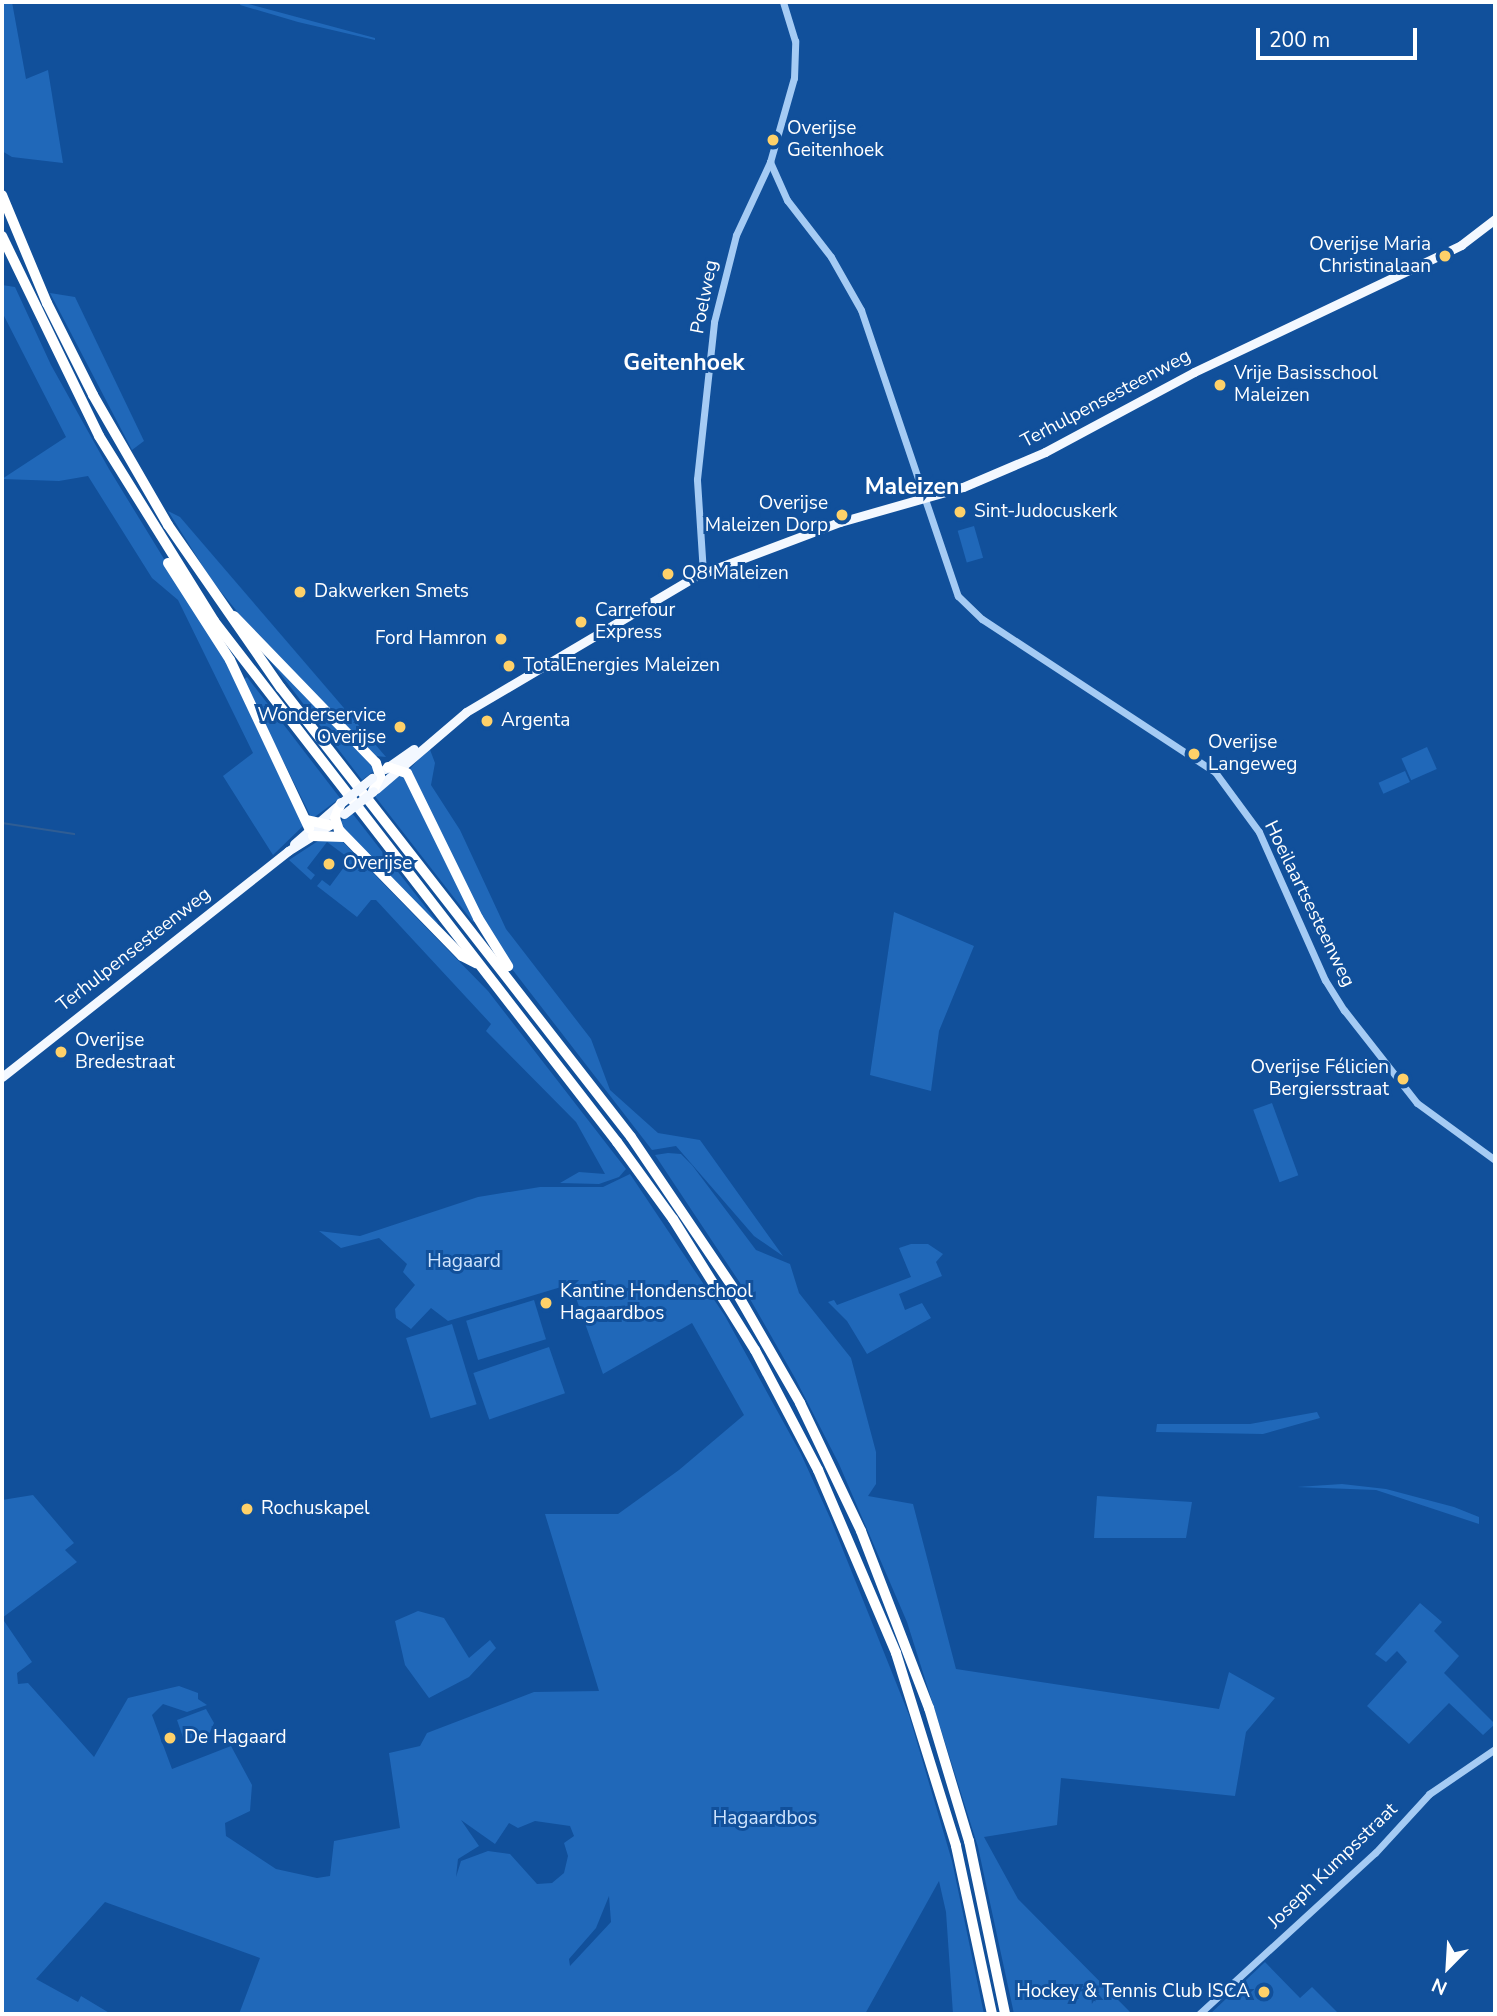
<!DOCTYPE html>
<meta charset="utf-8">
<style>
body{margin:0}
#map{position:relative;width:1497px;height:2016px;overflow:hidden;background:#11509b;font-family:"Nunito Sans",sans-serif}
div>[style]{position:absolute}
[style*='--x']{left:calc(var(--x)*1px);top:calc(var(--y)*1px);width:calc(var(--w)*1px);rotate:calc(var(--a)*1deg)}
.green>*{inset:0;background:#2068b9;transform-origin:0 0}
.stream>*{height:2px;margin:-1px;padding:0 1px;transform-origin:1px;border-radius:1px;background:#2f5d94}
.minor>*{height:7px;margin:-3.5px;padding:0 3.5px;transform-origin:3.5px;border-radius:3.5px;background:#a5cbf4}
.major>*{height:9px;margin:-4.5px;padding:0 4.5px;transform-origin:4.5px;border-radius:4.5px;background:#f3f8ff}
.highway>*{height:10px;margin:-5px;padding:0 5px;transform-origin:5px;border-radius:5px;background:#fff}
.major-bridge>*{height:9px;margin:-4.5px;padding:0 4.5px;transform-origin:4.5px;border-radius:4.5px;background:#f3f8ff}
.dots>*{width:19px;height:19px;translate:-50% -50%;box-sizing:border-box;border:4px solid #11509b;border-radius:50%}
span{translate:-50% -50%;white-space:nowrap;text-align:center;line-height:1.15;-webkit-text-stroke:6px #11509b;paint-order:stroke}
.poi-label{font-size:19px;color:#fff}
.left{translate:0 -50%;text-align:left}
.right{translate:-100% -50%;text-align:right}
.street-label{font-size:19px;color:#fff}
.park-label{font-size:19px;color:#cee4fe}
.quarter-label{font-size:23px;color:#fff;font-weight:700}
.frame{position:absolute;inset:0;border:4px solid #fff;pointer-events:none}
.north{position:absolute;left:1413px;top:1932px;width:70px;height:70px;-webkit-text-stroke:5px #11509b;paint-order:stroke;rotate:204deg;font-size:19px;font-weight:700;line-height:28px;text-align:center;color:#fff}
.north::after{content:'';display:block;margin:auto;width:24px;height:32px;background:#fff;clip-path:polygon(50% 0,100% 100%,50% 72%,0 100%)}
.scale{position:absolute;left:1256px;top:28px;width:161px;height:32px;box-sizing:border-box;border:4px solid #fff;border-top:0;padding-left:9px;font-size:21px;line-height:24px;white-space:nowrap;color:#fff;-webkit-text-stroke:5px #11509b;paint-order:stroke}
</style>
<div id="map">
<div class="green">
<div style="clip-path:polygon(2px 2px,12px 2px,26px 79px,48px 70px,63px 163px,12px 157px,2px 151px)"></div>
<div style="clip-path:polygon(241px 2px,375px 38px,375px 40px,298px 22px,240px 5px)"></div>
<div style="clip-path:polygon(2px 285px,15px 287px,51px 365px,109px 469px,221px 652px,303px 826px,273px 855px,223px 776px,253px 753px,178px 600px,152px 578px,88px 476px,59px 481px,2px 479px,66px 437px,2px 312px)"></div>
<div style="clip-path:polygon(50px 293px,75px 297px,144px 441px,132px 450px)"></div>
<div style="clip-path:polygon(168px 511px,180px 517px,386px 757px,376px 756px,245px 621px,212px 581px)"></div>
<div style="left:974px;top:526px;width:33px;height:17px;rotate:74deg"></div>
<div style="clip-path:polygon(265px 654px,330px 719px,375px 770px,362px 780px)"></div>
<div style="clip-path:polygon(247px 677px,340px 798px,312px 819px,243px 680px)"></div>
<div style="clip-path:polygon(429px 747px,435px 763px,431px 785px,460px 830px,506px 929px,591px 1039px,610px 1090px,658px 1133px,700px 1140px,783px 1256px,754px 1236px,676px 1146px,652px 1150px,512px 969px,494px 941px,412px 775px,410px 769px)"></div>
<div style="left:1427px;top:747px;width:24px;height:28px;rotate:66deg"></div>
<div style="left:1405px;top:771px;width:12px;height:29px;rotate:66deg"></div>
<div style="clip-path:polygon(402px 774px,476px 920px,473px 922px,374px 795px)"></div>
<div style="clip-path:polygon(352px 813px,438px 923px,436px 925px,337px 824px)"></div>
<div style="clip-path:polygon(339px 838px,488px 991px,626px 1169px,619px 1177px,599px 1184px,560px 1183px,579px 1172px,605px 1174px,576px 1122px,486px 1031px,491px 1024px,376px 900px,371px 900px,357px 917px,317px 886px,322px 880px,330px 886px,350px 859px,327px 842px,307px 868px,315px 875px,311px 880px,289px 860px,318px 841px)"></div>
<div style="clip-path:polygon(894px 912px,974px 946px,939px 1031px,931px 1091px,870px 1075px)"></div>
<div style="left:1272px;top:1103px;width:77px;height:20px;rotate:70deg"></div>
<div style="clip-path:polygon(668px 1153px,681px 1154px,692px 1165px,756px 1250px,790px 1264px,799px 1293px,851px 1358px,876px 1452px,876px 1484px,868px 1496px,913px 1504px,956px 1669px,1219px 1709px,1229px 1672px,1275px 1698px,1246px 1732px,1235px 1796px,1061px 1778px,1057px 1825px,984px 1837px,1018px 1899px,1132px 2014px,1014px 2014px,978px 1847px,907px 1622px,839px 1464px,795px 1378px,746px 1292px,655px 1155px)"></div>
<div style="clip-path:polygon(evenodd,630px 1174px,725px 1316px,801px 1454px,831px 1520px,909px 1715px,952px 1861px,984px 2014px,953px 2014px,946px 1912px,939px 1881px,865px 2014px,239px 2014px,260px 1958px,105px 1902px,36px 1979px,78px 2002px,81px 1996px,111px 2014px,2px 2014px,2px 1500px,33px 1495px,74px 1543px,65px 1550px,77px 1562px,2px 1618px,32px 1662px,17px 1673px,18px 1684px,28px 1683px,94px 1757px,128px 1698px,179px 1686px,198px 1693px,198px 1699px,207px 1705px,187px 1712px,163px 1704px,152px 1715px,172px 1769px,231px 1746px,252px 1785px,250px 1811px,225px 1823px,226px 1836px,276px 1869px,317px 1878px,330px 1876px,334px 1841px,400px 1828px,389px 1753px,420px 1746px,427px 1733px,534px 1692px,599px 1691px,545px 1514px,618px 1514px,679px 1470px,744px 1415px,692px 1323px,603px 1374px,571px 1284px,448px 1321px,431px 1308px,411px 1329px,396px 1318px,395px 1309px,415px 1285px,403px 1272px,407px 1264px,379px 1238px,341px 1248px,319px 1231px,360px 1236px,478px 1197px,540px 1187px,603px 1187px,630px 1174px,461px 1820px,495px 1844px,509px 1823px,518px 1828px,535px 1821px,570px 1826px,574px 1836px,564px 1843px,568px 1856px,564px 1873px,552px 1883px,537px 1884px,510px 1854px,488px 1851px,461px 1861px,456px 1877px,458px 1859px,479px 1846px,461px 1820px,630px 1174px,609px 1896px,611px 1922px,570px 1966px,569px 1959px,596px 1928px,609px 1896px)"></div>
<div style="clip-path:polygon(911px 1244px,928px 1244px,943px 1254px,936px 1262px,942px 1276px,899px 1294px,905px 1310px,922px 1303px,931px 1318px,867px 1354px,847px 1321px,828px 1302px,834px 1300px,837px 1305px,911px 1277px,899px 1248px)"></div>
<div style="left:534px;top:1300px;width:41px;height:71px;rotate:73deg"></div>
<div style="left:452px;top:1324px;width:84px;height:48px;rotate:73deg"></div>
<div style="left:549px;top:1347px;width:49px;height:80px;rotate:71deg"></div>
<div style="clip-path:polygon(1317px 1412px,1320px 1418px,1263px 1434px,1156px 1432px,1157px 1424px,1250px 1424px)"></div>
<div style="clip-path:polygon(1342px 1484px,1386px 1489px,1454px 1507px,1479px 1517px,1479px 1524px,1376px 1490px,1297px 1487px)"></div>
<div style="clip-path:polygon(1097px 1496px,1192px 1502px,1186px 1538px,1094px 1538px)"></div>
<div style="clip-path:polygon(1420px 1603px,1442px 1622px,1434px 1631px,1459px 1656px,1444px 1673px,1495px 1724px,1483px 1735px,1449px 1703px,1409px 1744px,1367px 1706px,1407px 1662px,1397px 1651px,1386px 1662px,1375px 1654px)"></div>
<div style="clip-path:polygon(418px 1611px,444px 1618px,469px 1658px,490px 1640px,496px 1648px,469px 1677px,429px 1698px,405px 1665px,395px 1621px)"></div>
<div style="clip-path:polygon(206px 1709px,214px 1723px,209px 1734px,185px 1743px,177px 1720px)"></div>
<div style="clip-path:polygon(1265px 1962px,1300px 1998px,1312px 1987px,1339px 2014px,1210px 2014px)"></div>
</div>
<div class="stream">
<div style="--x:2;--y:823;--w:73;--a:8.7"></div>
</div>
<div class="minor">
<div style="--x:770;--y:162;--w:42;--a:65.9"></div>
<div style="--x:787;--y:200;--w:72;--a:52.3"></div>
<div style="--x:831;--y:257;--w:61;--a:60.5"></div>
<div style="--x:861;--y:310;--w:302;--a:71.3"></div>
<div style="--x:958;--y:596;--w:33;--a:44"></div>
<div style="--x:982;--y:619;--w:279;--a:33.3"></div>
<div style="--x:1215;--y:772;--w:74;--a:53.7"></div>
<div style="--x:1259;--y:832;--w:162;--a:66"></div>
<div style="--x:1325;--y:980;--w:36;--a:58"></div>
<div style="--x:1344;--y:1010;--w:118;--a:51.9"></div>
<div style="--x:1417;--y:1103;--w:97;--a:36.2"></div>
<div style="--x:703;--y:573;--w:94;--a:-93.7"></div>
<div style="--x:697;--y:479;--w:158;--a:-83.8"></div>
<div style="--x:714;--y:322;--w:90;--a:-75.8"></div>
<div style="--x:736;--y:235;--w:81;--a:-65"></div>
<div style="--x:770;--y:162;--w:87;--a:-74.1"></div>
<div style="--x:794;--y:78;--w:37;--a:-88"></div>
<div style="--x:795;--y:41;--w:41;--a:-107.1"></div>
<div style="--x:1199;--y:2014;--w:239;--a:-42.5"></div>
<div style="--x:1375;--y:1853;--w:80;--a:-47.5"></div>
<div style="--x:1429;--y:1794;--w:80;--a:-34.3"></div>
</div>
<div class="major">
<div style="--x:385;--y:769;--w:35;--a:-35"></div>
<div style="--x:376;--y:789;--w:118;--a:-40.5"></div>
<div style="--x:466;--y:712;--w:267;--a:-30.6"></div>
<div style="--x:696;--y:576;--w:154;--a:-20.6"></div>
<div style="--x:840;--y:522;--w:128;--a:-15.9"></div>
<div style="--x:963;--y:487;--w:89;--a:-23.1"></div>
<div style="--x:1045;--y:452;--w:169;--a:-28.2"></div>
<div style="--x:1194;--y:372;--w:296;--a:-25.4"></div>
<div style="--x:1461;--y:245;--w:43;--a:-37.4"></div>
<div style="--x:294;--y:844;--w:62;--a:-41.1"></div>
<div style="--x:2;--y:1077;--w:365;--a:-38.3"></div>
<div style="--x:288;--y:851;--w:51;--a:-32.1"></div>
</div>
<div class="highway">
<div style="--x:2;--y:195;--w:117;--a:67.4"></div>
<div style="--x:47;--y:303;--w:103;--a:63.4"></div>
<div style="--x:93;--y:395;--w:150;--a:60"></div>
<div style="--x:168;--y:525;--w:198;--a:55.3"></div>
<div style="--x:281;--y:688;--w:569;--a:52.06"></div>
<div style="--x:631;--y:1137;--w:191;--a:55.9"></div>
<div style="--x:738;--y:1295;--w:125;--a:60.1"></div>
<div style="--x:800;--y:1403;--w:142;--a:64.5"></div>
<div style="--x:861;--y:1531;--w:190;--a:69"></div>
<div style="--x:929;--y:1708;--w:139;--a:73.3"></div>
<div style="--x:969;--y:1841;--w:177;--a:78.2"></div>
<div style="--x:2;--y:236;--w:222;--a:64.1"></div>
<div style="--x:99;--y:436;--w:218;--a:58.1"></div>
<div style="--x:214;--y:621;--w:659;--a:52.28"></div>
<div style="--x:617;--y:1142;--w:95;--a:54"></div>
<div style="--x:673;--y:1219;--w:155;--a:58"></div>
<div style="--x:755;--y:1350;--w:136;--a:62.3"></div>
<div style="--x:818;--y:1470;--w:199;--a:66.9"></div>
<div style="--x:896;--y:1653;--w:202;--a:72.7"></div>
<div style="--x:956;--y:1846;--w:172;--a:77.9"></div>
<div style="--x:168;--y:563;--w:115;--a:57.4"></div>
<div style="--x:230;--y:660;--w:186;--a:64.8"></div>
<div style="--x:234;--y:616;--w:204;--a:46"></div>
<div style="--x:376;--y:763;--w:14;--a:73"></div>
<div style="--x:380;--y:776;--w:17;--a:115"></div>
<div style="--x:388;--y:767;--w:20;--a:18"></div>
<div style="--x:407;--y:773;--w:161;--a:63.9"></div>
<div style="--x:478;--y:918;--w:57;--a:58"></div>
<div style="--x:341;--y:803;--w:16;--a:112"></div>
<div style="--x:335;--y:818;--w:13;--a:72"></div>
<div style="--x:339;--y:830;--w:176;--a:45.7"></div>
<div style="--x:462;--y:956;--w:16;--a:27"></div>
<div style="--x:307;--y:820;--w:23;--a:13"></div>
<div style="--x:313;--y:836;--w:31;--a:2"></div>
</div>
<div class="major-bridge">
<div style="--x:341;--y:803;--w:40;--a:-39"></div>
<div style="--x:344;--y:814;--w:37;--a:-38"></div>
</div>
<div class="dots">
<div style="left:773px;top:140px;background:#ffd169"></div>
<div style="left:1445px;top:256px;background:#ffd169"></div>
<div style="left:1220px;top:385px;background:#ffd169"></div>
<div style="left:960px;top:512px;background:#ffd169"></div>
<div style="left:842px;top:515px;background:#ffd169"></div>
<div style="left:668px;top:574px;background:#ffd169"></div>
<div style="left:300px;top:592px;background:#ffd169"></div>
<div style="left:581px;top:622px;background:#ffd169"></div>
<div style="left:501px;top:639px;background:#ffd169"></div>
<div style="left:509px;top:666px;background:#ffd169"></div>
<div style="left:487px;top:721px;background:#ffd169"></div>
<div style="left:400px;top:727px;background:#ffd169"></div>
<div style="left:1194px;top:754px;background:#ffd169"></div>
<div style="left:329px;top:864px;background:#ffd169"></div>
<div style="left:61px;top:1052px;background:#ffd169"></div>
<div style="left:1403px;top:1079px;background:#ffd169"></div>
<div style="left:546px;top:1303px;background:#ffd169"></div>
<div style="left:247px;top:1509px;background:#ffd169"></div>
<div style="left:170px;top:1738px;background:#ffd169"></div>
<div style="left:1264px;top:1992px;background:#ffd169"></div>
</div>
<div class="poi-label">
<span class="left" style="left:787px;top:140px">Overijse<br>Geitenhoek</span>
<span class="right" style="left:1431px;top:256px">Overijse Maria<br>Christinalaan</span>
<span class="left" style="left:1234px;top:385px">Vrije Basisschool<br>Maleizen</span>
<span class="right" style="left:828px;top:515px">Overijse<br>Maleizen Dorp</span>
<span class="left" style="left:974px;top:512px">Sint-Judocuskerk</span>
<span class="left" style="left:682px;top:574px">Q8 Maleizen</span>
<span class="left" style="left:314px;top:592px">Dakwerken Smets</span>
<span class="left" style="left:595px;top:622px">Carrefour<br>Express</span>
<span class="right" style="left:487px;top:639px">Ford Hamron</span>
<span class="left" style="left:523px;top:666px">TotalEnergies Maleizen</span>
<span class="right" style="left:386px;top:727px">Wonderservice<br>Overijse</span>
<span class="left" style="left:501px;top:721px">Argenta</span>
<span class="left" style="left:1208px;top:754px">Overijse<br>Langeweg</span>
<span class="left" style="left:343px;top:864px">Overijse</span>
<span class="left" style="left:75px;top:1052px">Overijse<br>Bredestraat</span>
<span class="right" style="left:1389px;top:1079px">Overijse Félicien<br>Bergiersstraat</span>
<span class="left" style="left:560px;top:1303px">Kantine Hondenschool<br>Hagaardbos</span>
<span class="left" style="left:261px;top:1509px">Rochuskapel</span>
<span class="left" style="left:184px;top:1738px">De Hagaard</span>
<span class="right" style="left:1250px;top:1992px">Hockey &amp; Tennis Club ISCA</span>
</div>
<div class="street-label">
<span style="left:705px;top:297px;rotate:-79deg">Poelweg</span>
<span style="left:1106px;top:399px;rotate:-28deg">Terhulpensesteenweg</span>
<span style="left:1309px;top:904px;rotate:64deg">Hoeilaartsesteenweg</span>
<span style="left:134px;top:950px;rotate:-38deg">Terhulpensesteenweg</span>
<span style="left:1333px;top:1866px;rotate:-44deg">Joseph Kumpsstraat</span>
</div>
<div class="park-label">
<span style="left:464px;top:1262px">Hagaard</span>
<span style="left:765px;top:1819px">Hagaardbos</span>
</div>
<div class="quarter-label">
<span style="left:684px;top:363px">Geitenhoek</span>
<span style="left:912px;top:487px">Maleizen</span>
</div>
<div class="frame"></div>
<div class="north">N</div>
<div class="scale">200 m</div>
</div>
